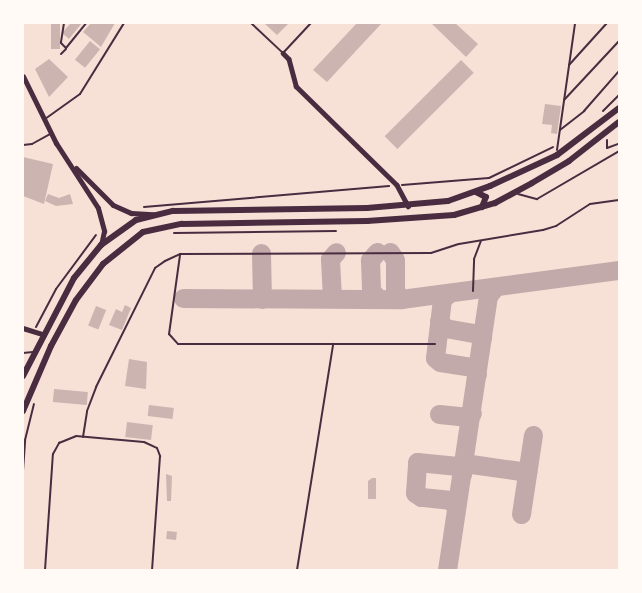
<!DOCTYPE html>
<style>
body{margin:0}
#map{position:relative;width:642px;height:593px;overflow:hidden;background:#f7e1d7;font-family:"DM Sans",sans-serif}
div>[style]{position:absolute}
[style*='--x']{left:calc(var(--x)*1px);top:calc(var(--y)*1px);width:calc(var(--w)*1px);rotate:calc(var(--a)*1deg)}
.taxiway>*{height:19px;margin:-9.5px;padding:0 9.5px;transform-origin:9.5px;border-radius:9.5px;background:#c3aaaa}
.building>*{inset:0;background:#ccb4b1;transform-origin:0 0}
.path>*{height:2px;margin:-1px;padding:0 1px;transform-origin:1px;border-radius:1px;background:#4a2c40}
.service>*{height:2px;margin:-1px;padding:0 1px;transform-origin:1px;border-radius:1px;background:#4a2c40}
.minor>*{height:4.5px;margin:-2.25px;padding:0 2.25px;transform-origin:2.25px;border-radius:2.25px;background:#4a2c40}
.tertiary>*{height:5px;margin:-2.5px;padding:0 2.5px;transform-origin:2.5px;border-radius:2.5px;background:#4a2c40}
.primary>*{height:6px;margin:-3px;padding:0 3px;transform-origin:3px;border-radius:3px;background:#4a2c40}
span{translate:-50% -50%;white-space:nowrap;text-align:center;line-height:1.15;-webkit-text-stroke:5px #fffaf5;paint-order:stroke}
.frame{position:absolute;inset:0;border:24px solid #fffaf5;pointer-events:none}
</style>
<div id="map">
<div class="taxiway">
<div style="--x:377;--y:252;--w:11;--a:131"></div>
<div style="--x:370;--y:260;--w:31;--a:88"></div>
<div style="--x:371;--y:291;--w:11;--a:45"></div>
<div style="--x:390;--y:252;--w:9;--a:58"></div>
<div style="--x:395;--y:260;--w:31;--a:90"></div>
<div style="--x:395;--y:291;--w:10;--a:53"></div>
<div style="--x:261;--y:253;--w:46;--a:88.8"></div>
<div style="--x:448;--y:294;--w:8;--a:140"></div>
<div style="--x:442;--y:299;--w:59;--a:96.8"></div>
<div style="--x:435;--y:358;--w:6;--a:39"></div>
<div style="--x:440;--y:362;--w:33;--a:9"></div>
<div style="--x:473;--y:367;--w:8;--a:60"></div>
<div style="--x:183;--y:298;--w:218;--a:0.3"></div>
<div style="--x:401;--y:299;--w:220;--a:-7.6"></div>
<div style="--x:332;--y:298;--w:39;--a:-93"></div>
<div style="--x:330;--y:259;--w:9;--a:-49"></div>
<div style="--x:439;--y:321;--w:9;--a:49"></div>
<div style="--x:445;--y:328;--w:35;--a:10"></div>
<div style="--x:479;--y:334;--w:5;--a:53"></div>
<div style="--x:439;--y:414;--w:27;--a:6"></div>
<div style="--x:466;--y:417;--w:7;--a:-34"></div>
<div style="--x:464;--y:463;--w:64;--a:8.1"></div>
<div style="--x:456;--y:507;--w:9;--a:-126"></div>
<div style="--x:451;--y:500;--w:30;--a:-174"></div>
<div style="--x:421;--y:497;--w:7;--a:-146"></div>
<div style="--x:415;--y:493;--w:31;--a:-86"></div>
<div style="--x:417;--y:462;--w:41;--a:5.6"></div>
<div style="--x:458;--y:466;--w:9;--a:63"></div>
<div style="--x:521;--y:514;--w:80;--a:-81.4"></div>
<div style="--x:447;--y:570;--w:277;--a:-81.5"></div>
<div style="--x:488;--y:296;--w:11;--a:-52"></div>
</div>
<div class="building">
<div style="left:51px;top:23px;width:9px;height:26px"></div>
<div style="clip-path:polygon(71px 23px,82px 23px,69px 39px,62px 33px)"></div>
<div style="clip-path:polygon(91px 23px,115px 23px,101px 47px,83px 32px)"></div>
<div style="clip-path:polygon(264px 23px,289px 23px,277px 35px)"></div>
<div style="clip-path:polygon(357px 23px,382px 23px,327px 82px,313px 70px)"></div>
<div style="clip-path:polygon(431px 23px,455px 23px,478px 44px,466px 57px)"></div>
<div style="left:90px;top:41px;width:13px;height:24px;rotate:39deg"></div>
<div style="clip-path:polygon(49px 59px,68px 77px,49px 97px,35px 69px)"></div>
<div style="left:461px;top:60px;width:18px;height:108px;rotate:45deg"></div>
<div style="clip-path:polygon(545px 104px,561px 106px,557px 134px,551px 133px,552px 125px,542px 124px)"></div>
<div style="clip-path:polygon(23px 157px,53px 164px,44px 204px,23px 196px)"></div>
<div style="clip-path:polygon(48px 194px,59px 198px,70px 194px,73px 204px,56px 206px,45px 201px)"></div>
<div style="clip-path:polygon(125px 305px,131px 308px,122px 330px,109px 325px,116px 309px,122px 312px)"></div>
<div style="left:96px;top:306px;width:11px;height:21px;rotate:22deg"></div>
<div style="clip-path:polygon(129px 359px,147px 362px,146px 389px,125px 386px)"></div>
<div style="left:54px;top:389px;width:34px;height:13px;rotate:5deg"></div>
<div style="left:149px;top:405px;width:25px;height:11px;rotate:7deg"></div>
<div style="left:127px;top:422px;width:26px;height:15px;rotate:7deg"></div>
<div style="clip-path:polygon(166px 474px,172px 476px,171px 501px,167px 501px)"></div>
<div style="clip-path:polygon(372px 478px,376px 478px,376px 499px,368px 499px,368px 481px)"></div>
<div style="left:167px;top:531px;width:10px;height:8px;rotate:6deg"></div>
</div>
<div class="path">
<div style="--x:603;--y:111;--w:23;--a:-45"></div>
<div style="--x:607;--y:140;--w:8;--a:90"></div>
<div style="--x:607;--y:148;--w:12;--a:-20"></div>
<div style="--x:402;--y:185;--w:87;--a:-4.6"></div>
<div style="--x:489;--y:178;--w:71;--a:-25.8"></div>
<div style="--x:144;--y:207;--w:246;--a:-4.9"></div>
<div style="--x:174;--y:233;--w:162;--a:-0.7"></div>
<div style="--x:36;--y:327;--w:43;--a:-62.2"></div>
<div style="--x:56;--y:289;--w:67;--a:-53.5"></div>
<div style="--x:23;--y:471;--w:31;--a:-86"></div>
<div style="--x:25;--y:440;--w:37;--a:-76"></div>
</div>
<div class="service">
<div style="--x:64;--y:23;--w:20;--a:99"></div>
<div style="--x:61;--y:43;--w:7;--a:45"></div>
<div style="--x:66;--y:48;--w:32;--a:-51"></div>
<div style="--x:251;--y:23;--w:44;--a:43.2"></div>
<div style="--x:283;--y:53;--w:41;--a:-47"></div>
<div style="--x:61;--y:54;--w:7;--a:-45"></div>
<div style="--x:569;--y:65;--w:57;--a:-47.9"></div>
<div style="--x:564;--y:100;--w:81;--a:-47"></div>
<div style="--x:45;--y:119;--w:43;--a:-35.5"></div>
<div style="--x:80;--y:94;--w:84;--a:-58.2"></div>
<div style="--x:560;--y:130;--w:31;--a:-38"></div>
<div style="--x:584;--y:111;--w:53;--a:-48.8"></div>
<div style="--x:23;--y:145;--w:9;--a:-6"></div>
<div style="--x:32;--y:144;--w:21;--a:-29"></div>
<div style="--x:557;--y:150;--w:128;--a:-81.9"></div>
<div style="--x:518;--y:194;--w:20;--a:15"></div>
<div style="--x:537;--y:199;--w:95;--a:-30.3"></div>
<div style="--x:180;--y:255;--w:80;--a:97.9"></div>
<div style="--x:169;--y:334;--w:13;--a:48"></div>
<div style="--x:178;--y:344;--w:257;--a:0"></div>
<div style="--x:473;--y:291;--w:32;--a:-88"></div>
<div style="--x:474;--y:259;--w:19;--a:-69"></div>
<div style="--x:23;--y:353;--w:10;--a:-6"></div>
<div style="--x:83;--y:437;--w:26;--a:-81"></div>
<div style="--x:87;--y:411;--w:26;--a:-69"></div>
<div style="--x:96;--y:387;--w:133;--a:-63.6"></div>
<div style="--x:155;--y:268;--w:12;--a:-35"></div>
<div style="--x:165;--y:261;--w:17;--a:-25"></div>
<div style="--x:180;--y:254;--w:251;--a:-0.2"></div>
<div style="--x:431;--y:253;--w:29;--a:-18"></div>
<div style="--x:459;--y:244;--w:85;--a:-9.5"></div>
<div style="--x:543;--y:230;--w:14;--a:-17"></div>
<div style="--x:556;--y:226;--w:40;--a:-32.9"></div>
<div style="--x:590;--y:204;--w:29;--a:-8"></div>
<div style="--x:45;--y:570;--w:116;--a:-86.1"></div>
<div style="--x:53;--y:454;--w:13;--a:-61"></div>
<div style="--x:59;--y:443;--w:18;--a:-22"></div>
<div style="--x:76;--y:436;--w:68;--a:5"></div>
<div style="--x:144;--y:442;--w:14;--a:25"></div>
<div style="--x:157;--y:448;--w:9;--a:69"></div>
<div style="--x:160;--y:456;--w:114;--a:94"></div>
<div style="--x:297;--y:570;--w:229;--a:-80.9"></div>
</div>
<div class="minor">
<div style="--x:283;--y:53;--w:8;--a:45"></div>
<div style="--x:289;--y:59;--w:28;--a:75"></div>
<div style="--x:296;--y:86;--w:141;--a:44.4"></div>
<div style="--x:397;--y:185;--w:24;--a:62"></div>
<div style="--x:23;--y:328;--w:21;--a:17"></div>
</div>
<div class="tertiary">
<div style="--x:23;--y:76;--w:75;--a:63.8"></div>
<div style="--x:56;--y:143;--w:77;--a:57.1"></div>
<div style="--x:98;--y:208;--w:24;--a:75"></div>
<div style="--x:104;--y:231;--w:14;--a:102"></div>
<div style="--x:76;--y:168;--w:52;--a:45"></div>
<div style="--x:113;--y:205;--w:20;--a:24"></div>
<div style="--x:131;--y:213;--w:22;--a:3"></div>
</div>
<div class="primary">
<div style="--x:476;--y:192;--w:11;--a:27"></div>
<div style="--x:486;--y:197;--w:11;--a:112"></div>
<div style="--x:23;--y:376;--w:110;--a:-62.5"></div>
<div style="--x:74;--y:278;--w:43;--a:-50.7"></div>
<div style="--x:101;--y:245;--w:43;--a:-35.5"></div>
<div style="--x:136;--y:220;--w:38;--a:-14"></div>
<div style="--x:173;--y:211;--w:194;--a:-0.9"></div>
<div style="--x:367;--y:208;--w:81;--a:-4.9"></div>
<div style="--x:448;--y:201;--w:45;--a:-19.7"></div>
<div style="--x:490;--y:186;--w:74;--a:-24.8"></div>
<div style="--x:557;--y:155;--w:78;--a:-37.2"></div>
<div style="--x:23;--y:411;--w:71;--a:-66.7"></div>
<div style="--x:51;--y:346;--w:52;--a:-61.5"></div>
<div style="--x:76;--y:300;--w:45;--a:-53.1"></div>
<div style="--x:103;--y:264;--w:51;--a:-38.7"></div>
<div style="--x:143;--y:232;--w:40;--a:-12"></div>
<div style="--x:182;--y:224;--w:185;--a:-0.9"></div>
<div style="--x:367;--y:221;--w:87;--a:-3.9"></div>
<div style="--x:454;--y:215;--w:43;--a:-16.3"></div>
<div style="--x:495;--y:203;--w:42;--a:-28.4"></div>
<div style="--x:532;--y:183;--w:43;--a:-30.7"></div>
<div style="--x:569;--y:161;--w:63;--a:-38"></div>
</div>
<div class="frame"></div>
</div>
